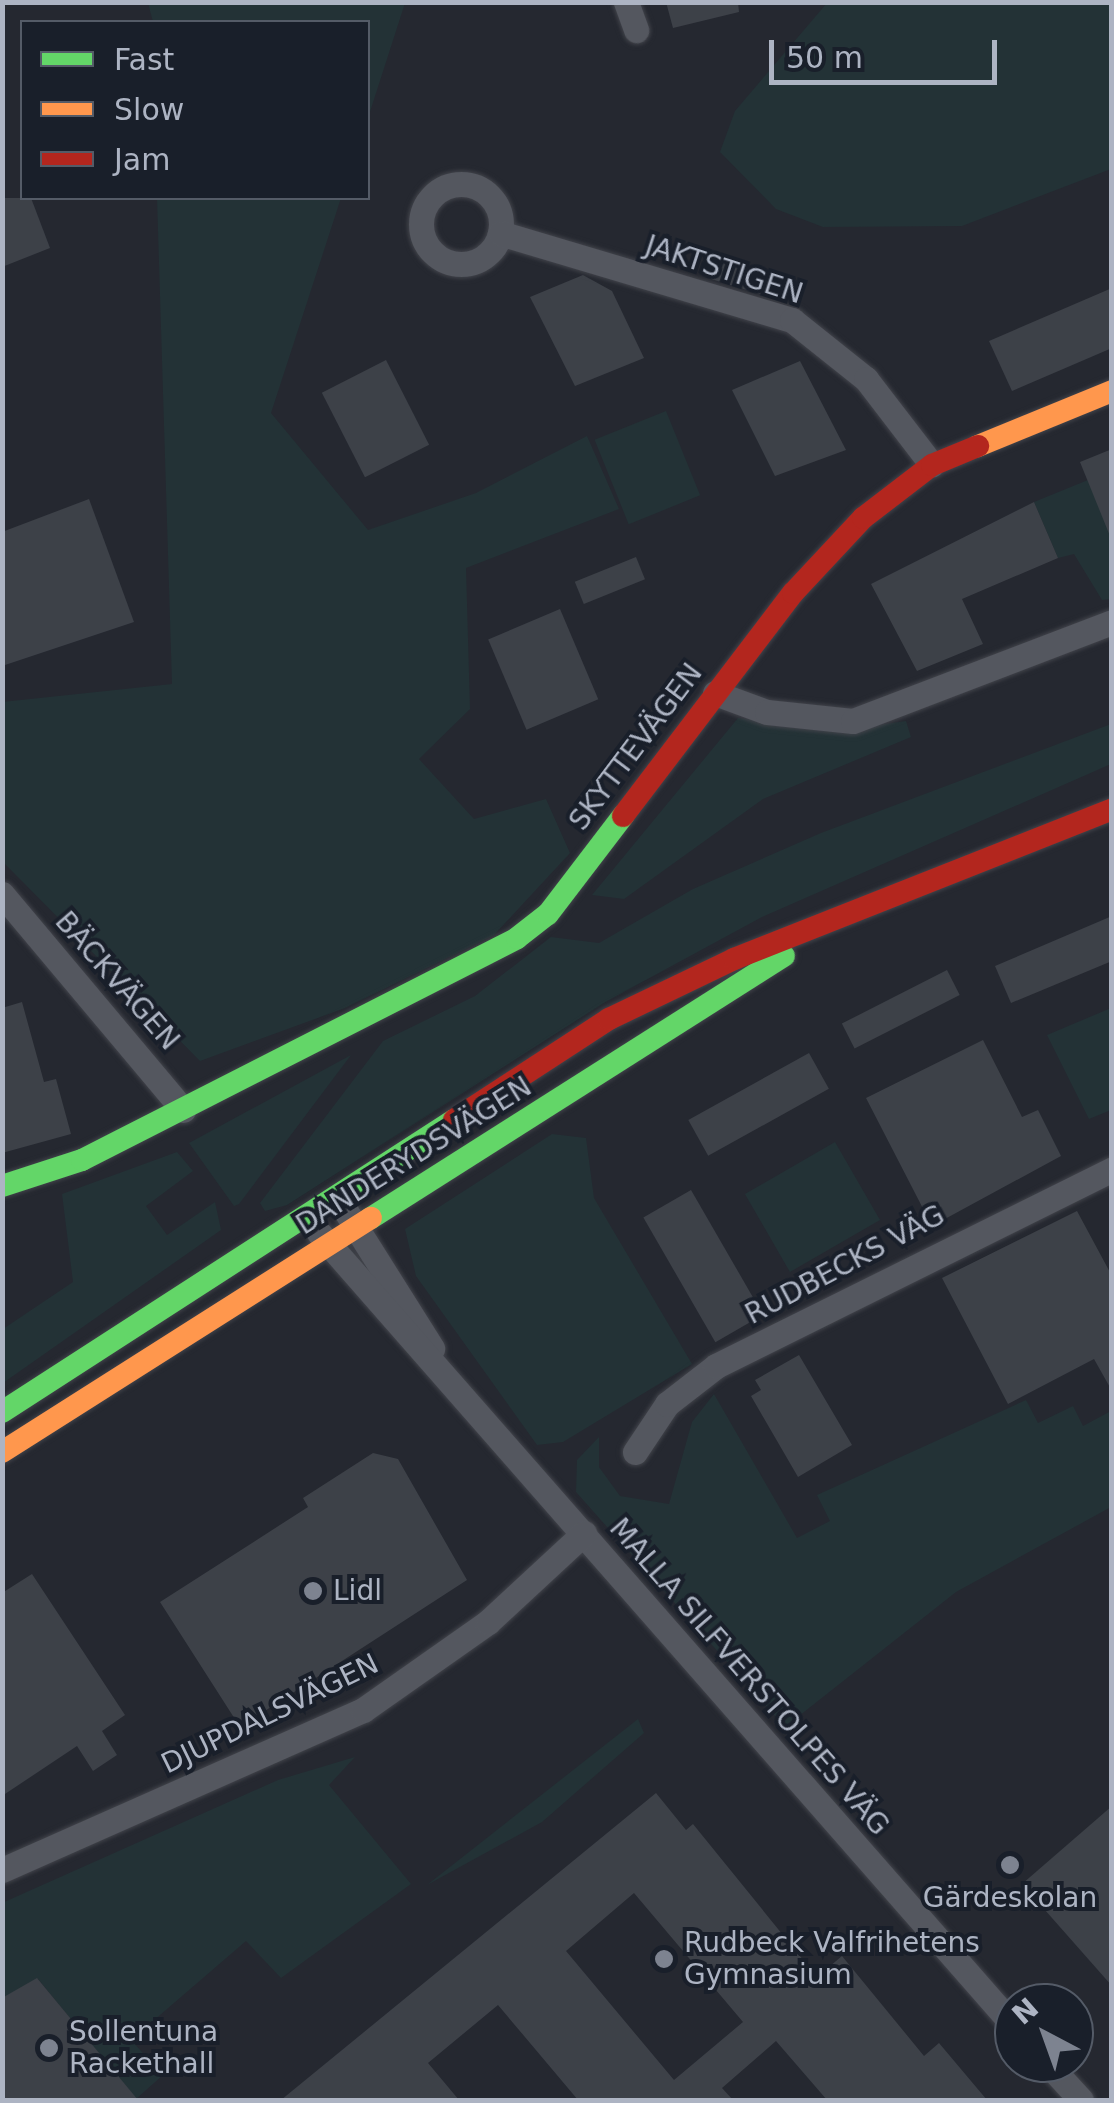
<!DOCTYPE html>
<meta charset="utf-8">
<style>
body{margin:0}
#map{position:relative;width:1114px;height:2103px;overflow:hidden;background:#252830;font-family:"DejaVu Sans",sans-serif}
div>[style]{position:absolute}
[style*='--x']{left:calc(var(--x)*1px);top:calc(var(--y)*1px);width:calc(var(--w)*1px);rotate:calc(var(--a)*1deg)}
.green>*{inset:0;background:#233236;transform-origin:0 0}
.building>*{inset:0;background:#3d4148;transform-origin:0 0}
.roads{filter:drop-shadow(0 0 2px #41434a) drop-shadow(0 0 2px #41434a)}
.street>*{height:25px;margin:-12.5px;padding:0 12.5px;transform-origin:12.5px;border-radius:12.5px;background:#54575f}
.street>.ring{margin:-12.5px;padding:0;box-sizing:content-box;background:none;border:25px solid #54575f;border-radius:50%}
.fast>*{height:22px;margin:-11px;padding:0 11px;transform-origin:11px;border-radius:11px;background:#63d668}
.slow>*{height:22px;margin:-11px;padding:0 11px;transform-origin:11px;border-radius:11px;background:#ff974d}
.jam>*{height:22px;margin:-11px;padding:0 11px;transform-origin:11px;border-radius:11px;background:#b3261e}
.dots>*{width:28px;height:28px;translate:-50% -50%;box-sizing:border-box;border:5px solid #191f2a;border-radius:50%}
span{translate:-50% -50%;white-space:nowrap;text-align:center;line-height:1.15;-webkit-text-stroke:8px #191f2a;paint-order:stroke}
.street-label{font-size:28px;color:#adb4c3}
.poi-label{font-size:28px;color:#adb4c3}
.left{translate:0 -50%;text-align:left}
.frame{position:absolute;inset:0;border:5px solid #adb4c3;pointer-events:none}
.legend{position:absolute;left:20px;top:20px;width:350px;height:180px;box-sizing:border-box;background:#191f2a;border:2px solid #545b67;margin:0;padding:12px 18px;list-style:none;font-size:30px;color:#adb4c3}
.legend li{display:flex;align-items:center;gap:20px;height:50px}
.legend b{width:50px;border:2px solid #545b67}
.north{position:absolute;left:994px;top:1983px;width:100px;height:100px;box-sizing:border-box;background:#191f2a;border:2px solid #545b67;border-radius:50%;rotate:319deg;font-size:28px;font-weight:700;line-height:40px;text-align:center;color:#adb4c3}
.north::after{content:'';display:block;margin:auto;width:35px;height:45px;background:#7d8390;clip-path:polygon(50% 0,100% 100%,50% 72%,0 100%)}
.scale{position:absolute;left:769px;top:40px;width:228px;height:45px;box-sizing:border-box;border:5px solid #adb4c3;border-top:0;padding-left:12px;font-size:30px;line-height:35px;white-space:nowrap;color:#adb4c3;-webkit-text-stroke:8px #191f2a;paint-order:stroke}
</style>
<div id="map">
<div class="green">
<div style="clip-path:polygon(148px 3px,405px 3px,368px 118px,368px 22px,153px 22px)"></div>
<div style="clip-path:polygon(827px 3px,1111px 3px,1111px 169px,962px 226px,823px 227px,776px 209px,720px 152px,735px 111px)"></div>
<div style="clip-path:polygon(157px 198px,341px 198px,271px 413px,368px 530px,476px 493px,587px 436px,619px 509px,466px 568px,470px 709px,419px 759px,474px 819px,546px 799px,570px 853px,494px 935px,345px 1008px,200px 1061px,3px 862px,2px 702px,172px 684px)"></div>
<div style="left:666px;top:411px;width:91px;height:77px;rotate:68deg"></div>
<div style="clip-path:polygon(1088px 480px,1111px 526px,1111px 599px,1102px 600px,1074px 554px,1058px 558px,1034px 502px)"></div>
<div style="clip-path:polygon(738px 718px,844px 730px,906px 721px,911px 737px,763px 799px,624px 899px,592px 895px)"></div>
<div style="clip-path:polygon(1111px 724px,1111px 764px,762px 917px,607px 1001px,287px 1205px,265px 1211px,260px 1203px,383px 1041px,475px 996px,551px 937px,599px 943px,693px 889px,821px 833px)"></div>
<div style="clip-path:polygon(1111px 1008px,1111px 1110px,1089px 1119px,1047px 1035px)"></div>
<div style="clip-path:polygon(351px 1055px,239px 1204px,234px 1206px,189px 1143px)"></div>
<div style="clip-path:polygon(552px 1134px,586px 1138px,594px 1198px,692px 1364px,563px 1442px,537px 1445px,416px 1276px,405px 1229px)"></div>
<div style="left:835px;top:1142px;width:90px;height:104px;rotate:60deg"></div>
<div style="clip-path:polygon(177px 1152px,193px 1171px,146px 1206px,167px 1235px,215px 1202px,221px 1230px,3px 1383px,3px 1329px,73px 1282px,62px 1194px)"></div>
<div style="clip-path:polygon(714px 1394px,797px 1538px,830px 1521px,817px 1495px,1026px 1400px,1038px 1423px,1073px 1406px,1083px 1426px,1111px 1411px,1111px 1507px,956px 1592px,785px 1727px,576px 1492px,577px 1460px,599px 1437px,599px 1467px,620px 1496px,669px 1504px,692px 1422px)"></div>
<div style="clip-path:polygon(638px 1719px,644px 1733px,542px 1822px,427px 1885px)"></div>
<div style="clip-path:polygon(355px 1757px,329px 1785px,411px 1884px,281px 1978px,246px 1941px,131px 2040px,163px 2075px,136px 2099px,38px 1979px,3px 1998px,2px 1903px,278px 1780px)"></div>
</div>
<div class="building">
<div style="clip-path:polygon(666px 2px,738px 2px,739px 12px,673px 28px)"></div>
<div style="clip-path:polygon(2px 198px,31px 198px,50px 248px,2px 267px)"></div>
<div style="clip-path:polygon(719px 258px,777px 280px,770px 297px,711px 279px)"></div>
<div style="clip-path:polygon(583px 275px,612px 291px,644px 358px,575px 386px,530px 297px)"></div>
<div style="clip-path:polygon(1112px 288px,1112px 348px,1012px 391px,989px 341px)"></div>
<div style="left:386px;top:360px;width:95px;height:72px;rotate:63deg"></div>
<div style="clip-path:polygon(800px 361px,846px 450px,775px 476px,732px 390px)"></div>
<div style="clip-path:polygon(1112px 449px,1112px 536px,1110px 536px,1080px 462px)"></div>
<div style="clip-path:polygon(89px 499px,134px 622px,2px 666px,2px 532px)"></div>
<div style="clip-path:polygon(1034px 502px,1058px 558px,962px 599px,983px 644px,917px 671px,871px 584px)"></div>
<div style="left:636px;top:557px;width:24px;height:66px;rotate:68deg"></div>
<div style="left:560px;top:609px;width:98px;height:78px;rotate:67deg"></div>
<div style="clip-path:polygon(1112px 916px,1112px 961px,1011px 1003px,995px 966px)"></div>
<div style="left:947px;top:970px;width:28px;height:118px;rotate:63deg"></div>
<div style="clip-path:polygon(22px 1002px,44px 1082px,56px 1079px,71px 1134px,2px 1153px,2px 1008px)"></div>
<div style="clip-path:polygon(983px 1040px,1022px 1117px,1038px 1110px,1061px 1156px,932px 1226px,866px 1098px)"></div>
<div style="left:809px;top:1053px;width:41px;height:138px;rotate:61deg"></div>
<div style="left:691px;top:1190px;width:144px;height:55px;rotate:60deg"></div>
<div style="clip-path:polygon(1077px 1211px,1112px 1276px,1112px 1391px,1094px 1359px,1008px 1404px,942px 1278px)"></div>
<div style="clip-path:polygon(799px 1355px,852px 1445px,798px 1477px,751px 1396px,761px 1390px,755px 1380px)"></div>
<div style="clip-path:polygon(373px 1453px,398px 1459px,467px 1580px,240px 1727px,160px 1602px,308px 1507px,303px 1498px)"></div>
<div style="clip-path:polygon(32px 1574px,125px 1715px,102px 1731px,117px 1755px,93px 1771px,77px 1746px,2px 1796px,2px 1593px)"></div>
<div style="clip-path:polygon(evenodd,656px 1793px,686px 1830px,693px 1824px,817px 1977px,842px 1956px,924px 2056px,939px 2043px,987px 2100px,827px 2100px,776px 2041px,722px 2088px,733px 2100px,578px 2100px,498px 2005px,428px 2063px,459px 2100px,281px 2100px,656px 1793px,634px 1893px,743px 2022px,674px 2080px,566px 1951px,634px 1893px)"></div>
<div style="clip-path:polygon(1112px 1806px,1112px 1986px,1022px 1884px)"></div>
<div style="clip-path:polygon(37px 1978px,138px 2100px,2px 2100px,2px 1998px)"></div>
</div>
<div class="roads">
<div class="street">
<div style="--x:626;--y:2;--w:30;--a:70"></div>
<div class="ring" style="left:421px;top:184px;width:55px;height:55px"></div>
<div style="--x:500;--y:233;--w:305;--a:16.6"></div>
<div style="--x:792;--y:320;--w:95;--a:38.6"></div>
<div style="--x:866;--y:379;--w:108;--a:52.5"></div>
<div style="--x:715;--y:693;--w:55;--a:20.1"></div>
<div style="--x:767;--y:712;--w:86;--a:6"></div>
<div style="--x:853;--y:721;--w:277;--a:-20.9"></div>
<div style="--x:2;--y:894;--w:282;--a:50"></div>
<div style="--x:347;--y:1213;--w:160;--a:57.8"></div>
<div style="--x:319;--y:1233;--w:1054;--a:48.77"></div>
<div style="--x:635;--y:1452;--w:58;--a:-56.3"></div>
<div style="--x:667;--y:1404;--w:62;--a:-37.8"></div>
<div style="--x:716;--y:1366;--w:442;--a:-26.4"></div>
<div style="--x:2;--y:1870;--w:395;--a:-23.9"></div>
<div style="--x:363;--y:1710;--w:153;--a:-35.1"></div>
<div style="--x:488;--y:1622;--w:131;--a:-42.8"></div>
<div style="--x:1047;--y:2063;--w:50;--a:47.4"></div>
</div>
<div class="fast">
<div style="--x:2;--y:1186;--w:84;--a:-18"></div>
<div style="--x:82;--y:1160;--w:488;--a:-27"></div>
<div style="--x:517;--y:938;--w:39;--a:-38"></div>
<div style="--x:548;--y:914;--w:123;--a:-52.6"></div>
<div style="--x:371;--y:1218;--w:489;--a:-32.4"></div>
<div style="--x:2;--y:1412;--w:538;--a:-32.86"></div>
</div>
<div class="slow">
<div style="--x:978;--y:446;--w:145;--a:-22.3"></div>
<div style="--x:2;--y:1452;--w:437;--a:-32.4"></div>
</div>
<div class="jam">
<div style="--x:623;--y:816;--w:280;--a:-52.7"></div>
<div style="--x:793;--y:593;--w:103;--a:-47"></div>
<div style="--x:863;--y:518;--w:87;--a:-37.5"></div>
<div style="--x:932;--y:465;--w:50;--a:-22.4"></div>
<div style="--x:454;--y:1120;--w:185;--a:-33.1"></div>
<div style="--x:609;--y:1019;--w:139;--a:-25.6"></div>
<div style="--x:734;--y:959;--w:407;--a:-21.6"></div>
</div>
</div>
<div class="dots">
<div style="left:313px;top:1591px;background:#7d8390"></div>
<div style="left:1010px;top:1865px;background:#7d8390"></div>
<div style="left:664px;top:1959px;background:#7d8390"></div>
<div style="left:49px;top:2048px;background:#7d8390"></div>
</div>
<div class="street-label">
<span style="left:724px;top:270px;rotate:18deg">JAKTSTIGEN</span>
<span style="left:636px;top:747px;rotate:-53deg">SKYTTEVÄGEN</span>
<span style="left:117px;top:981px;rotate:49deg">BÄCKVÄGEN</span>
<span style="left:414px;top:1156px;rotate:-32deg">DANDERYDSVÄGEN</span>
<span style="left:845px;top:1265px;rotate:-28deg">RUDBECKS VÄG</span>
<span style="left:749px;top:1677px;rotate:49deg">MALLA SILFVERSTOLPES VÄG</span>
<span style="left:270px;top:1714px;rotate:-26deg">DJUPDALSVÄGEN</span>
</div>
<div class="poi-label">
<span class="left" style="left:333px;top:1591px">Lidl</span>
<span style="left:1010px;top:1898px">Gärdeskolan</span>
<span class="left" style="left:684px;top:1959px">Rudbeck Valfrihetens<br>Gymnasium</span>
<span class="left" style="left:69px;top:2048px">Sollentuna<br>Rackethall</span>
</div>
<div class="frame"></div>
<ul class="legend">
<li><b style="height:12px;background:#63d668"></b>Fast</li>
<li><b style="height:12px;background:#ff974d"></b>Slow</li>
<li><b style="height:12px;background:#b3261e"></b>Jam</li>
</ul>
<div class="north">N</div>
<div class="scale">50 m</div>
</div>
